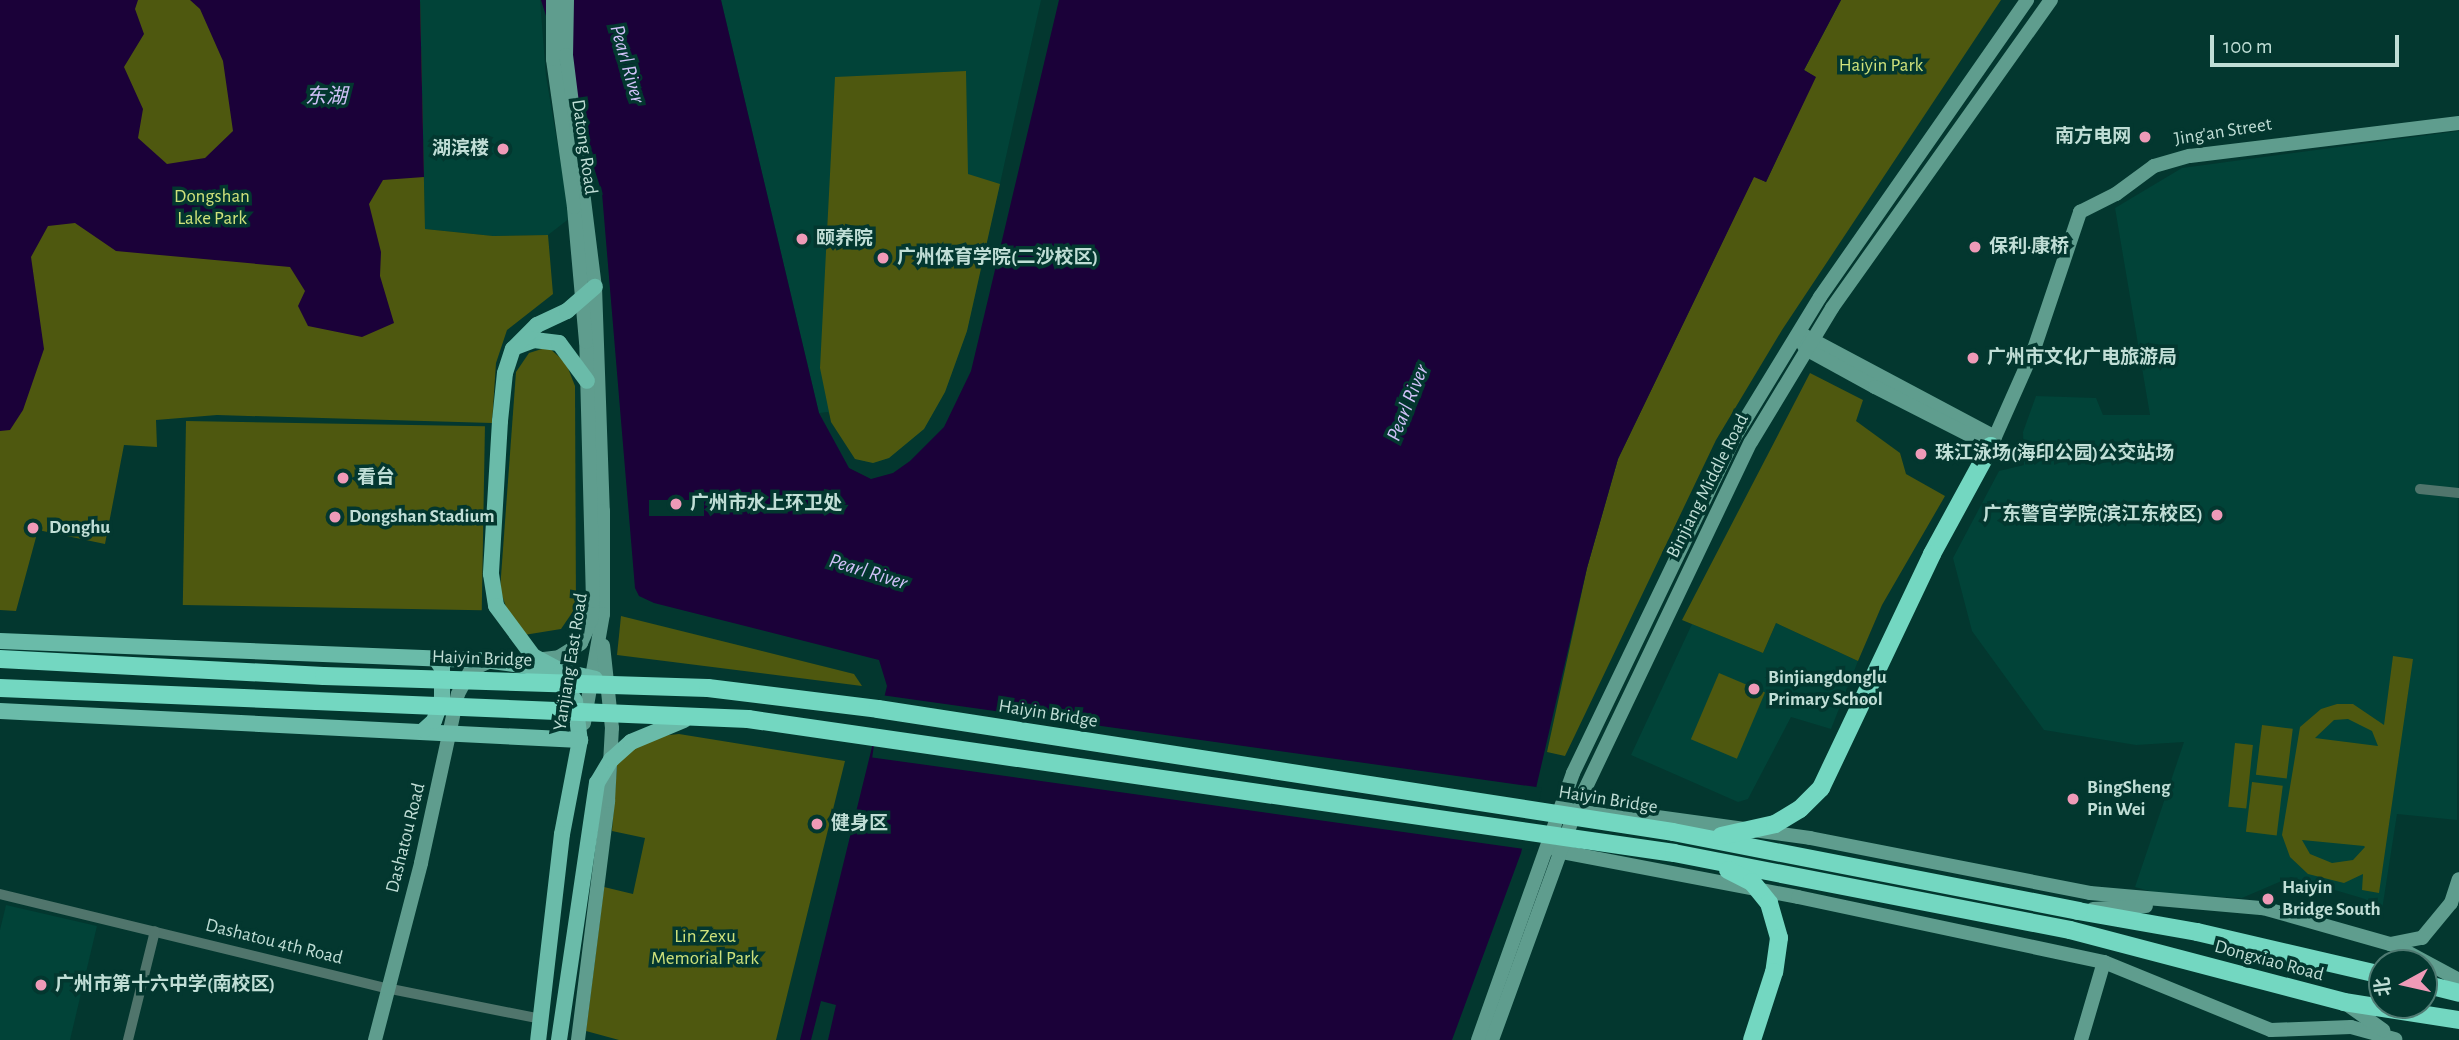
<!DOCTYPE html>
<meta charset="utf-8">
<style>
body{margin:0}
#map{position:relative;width:2459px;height:1040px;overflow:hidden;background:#03372f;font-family:"Alegreya Sans","Noto Sans SC",sans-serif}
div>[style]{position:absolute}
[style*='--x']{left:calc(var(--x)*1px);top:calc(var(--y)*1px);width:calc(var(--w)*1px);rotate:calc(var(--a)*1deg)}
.built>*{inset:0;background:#014338}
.green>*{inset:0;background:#4e580f;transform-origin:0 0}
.water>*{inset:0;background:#1b0139}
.pier>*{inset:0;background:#03372f;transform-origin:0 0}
.street>*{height:10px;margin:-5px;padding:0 5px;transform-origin:5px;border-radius:5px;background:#50756c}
.secondary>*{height:14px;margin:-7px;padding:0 7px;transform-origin:7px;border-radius:7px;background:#5f9d8e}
.primary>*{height:16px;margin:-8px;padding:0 8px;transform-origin:8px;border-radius:8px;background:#6abba9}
.highway>*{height:18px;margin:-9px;padding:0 9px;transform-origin:9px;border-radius:9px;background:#73d7c1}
.primary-bridge>*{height:16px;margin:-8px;padding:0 8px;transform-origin:8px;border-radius:8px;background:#6abba9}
.highway-bridge>*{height:18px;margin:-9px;padding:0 9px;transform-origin:9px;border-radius:9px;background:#73d7c1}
.dots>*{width:19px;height:19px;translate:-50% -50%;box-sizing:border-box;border:4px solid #03372f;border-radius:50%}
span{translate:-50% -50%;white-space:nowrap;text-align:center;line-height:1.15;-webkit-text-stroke:7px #03372f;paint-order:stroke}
.park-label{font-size:19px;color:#cfe27b}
.street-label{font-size:19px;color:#c0ded6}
.poi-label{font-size:19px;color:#c0ded6;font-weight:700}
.right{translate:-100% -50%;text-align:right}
.left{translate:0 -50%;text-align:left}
.water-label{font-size:21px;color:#d0c1f8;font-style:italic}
.north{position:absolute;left:2368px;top:949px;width:70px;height:70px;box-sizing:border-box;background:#03372f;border:2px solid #4f7a72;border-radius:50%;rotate:262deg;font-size:19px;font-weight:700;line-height:28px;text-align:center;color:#c0ded6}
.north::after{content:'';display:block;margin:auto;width:24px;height:32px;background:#ef9ab7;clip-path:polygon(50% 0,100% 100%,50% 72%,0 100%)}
.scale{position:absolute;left:2210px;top:35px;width:189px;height:32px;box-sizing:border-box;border:4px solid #c0ded6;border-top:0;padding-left:9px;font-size:21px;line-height:24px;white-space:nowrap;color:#c0ded6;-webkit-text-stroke:5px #03372f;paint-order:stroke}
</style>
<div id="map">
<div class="built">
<div style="clip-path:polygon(420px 0,540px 0,546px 76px,570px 218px,548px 235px,493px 236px,425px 229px)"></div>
<div style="clip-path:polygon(721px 0,1041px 0,967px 331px,945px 392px,924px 429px,889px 458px,873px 463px,855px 459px,828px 412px,819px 413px)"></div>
<div style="clip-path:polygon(2459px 131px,2457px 820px,2397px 814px,2382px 910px,2365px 899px,2291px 877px,2242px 898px,2160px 894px,2135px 887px,2184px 742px,2136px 745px,2044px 730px,1972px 631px,1953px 558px,1999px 471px,2024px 465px,2023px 432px,2036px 396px,2096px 398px,2103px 415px,2150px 415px,2115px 208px,2182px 168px)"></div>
<div style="clip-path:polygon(1776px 623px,1858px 661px,1831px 729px,1791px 717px,1748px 799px,1738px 802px,1631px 755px,1692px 624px,1763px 653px)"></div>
<div style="clip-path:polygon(6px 905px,97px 926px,70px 1040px,0 1040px,0 930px)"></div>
</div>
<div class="green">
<div style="clip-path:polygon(0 0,420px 0,425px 229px,493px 236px,548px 235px,553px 294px,507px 330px,496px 363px,492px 423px,217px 415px,156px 420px,157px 447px,124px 445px,105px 544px,38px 530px,16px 611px,0 610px)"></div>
<div style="clip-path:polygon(1841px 0,2001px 0,1782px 330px,1716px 440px,1565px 756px,1547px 752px,1587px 568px,1618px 459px,1754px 176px,1766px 182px,1815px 77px,1804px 70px)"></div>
<div style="clip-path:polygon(966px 71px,968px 174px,1000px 184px,967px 331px,945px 392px,924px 429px,889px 458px,873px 463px,855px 459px,831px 422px,820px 368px,835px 77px)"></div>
<div style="clip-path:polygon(548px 347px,566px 363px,575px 386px,576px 607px,561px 629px,524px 635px,509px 615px,500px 590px,516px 372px,529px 353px)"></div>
<div style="clip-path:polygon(1810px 373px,1863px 400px,1856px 421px,1900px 453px,1906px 474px,1945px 496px,1882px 605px,1858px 661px,1776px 623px,1763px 653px,1682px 620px)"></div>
<div style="left:186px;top:421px;width:299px;height:184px;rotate:1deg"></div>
<div style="clip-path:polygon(621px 616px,854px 674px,862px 686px,617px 655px)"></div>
<div style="clip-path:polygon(evenodd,2393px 656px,2413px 659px,2379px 893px,2362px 890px,2363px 874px,2344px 883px,2308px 874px,2290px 857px,2282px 835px,2300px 727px,2321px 709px,2337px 704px,2353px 704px,2384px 725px,2393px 656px,2348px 719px,2372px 731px,2378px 746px,2315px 738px,2334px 720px,2348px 719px,2393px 656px,2302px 840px,2364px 846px,2365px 847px,2353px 860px,2332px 863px,2310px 854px,2302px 840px)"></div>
<div style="left:1719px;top:673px;width:50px;height:72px;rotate:23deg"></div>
<div style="left:2262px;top:725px;width:31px;height:50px;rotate:7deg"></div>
<div style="clip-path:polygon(679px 734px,845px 761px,776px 1040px,619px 1040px,586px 1031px,604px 887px,633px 894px,645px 838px,612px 831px,617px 765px,634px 748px,660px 736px)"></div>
<div style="left:2235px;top:743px;width:18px;height:64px;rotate:6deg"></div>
<div style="left:2252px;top:782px;width:31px;height:50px;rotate:7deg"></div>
</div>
<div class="water">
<div style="clip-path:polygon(0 0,138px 0,135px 9px,144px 34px,124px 67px,143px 109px,138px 138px,167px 164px,205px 158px,233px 131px,223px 61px,200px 9px,190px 0,420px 0,424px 177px,383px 180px,369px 204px,381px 252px,380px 276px,394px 323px,362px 337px,308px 326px,298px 306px,305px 291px,290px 267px,116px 251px,75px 223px,48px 226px,31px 257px,44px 349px,23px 410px,10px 430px,0 431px)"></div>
<div style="clip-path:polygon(541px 0,721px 0,819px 413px,849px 468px,871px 479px,893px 473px,910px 461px,944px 427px,971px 371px,1059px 0,1841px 0,1804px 70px,1816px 77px,1766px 182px,1754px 177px,1618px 459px,1587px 568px,1521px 853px,1452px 1040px,800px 1040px,887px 686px,879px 660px,654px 603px,639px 596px,635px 588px,602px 193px)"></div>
</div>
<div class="pier">
<div style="left:649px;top:500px;width:55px;height:16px"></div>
<div style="left:881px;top:695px;width:667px;height:63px;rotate:8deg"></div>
<div style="clip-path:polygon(821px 1001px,836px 1005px,828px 1040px,811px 1040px)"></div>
</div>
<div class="street">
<div style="--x:2420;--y:489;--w:39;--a:6"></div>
<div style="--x:0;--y:894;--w:397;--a:13.7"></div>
<div style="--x:386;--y:988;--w:158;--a:11.3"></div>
<div style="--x:128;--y:1040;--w:112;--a:-76.1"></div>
</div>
<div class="secondary">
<div style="--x:567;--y:0;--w:55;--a:91"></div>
<div style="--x:566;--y:55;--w:234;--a:82.9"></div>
<div style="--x:595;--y:287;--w:224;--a:88"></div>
<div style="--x:603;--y:511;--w:103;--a:90"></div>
<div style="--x:603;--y:614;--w:111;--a:99.9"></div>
<div style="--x:1805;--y:336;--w:215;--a:28"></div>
<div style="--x:1801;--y:341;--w:9;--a:58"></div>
<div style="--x:1806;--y:349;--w:79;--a:28.8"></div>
<div style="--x:1875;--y:387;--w:130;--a:27"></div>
<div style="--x:1991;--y:446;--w:106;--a:-66.1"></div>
<div style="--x:2034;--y:349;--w:145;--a:-71.4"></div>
<div style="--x:2080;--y:212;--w:40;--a:-26.6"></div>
<div style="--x:2116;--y:194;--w:47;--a:-36.4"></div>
<div style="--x:2154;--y:166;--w:37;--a:-16"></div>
<div style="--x:2190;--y:156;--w:271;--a:-7"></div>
<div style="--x:535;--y:660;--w:24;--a:-7"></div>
<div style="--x:559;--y:657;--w:26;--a:-32"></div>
<div style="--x:581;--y:643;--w:24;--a:-66"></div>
<div style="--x:591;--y:621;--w:20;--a:-84"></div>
<div style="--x:593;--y:601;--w:259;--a:-91.5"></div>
<div style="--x:586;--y:342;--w:136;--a:-95.1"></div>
<div style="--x:574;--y:207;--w:149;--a:-98.1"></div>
<div style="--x:553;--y:59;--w:59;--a:-90"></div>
<div style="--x:1571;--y:810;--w:7;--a:-34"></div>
<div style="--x:1577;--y:806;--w:235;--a:7.8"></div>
<div style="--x:1810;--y:838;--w:285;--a:11.1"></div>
<div style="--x:2090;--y:893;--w:174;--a:5"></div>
<div style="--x:2263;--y:908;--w:132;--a:15.8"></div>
<div style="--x:2390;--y:944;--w:33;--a:-11"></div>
<div style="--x:2422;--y:938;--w:45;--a:-50.4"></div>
<div style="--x:2451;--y:903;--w:25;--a:-72"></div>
<div style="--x:1557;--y:851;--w:245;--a:10.8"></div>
<div style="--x:1798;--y:897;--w:313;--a:12"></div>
<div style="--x:2104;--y:962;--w:180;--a:22.2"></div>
<div style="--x:2271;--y:1030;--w:80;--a:-2.1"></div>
<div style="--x:2351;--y:1027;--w:46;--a:15.3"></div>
<div style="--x:2093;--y:909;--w:53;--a:-3.2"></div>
<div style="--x:2392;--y:944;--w:76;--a:28.2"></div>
<div style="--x:2345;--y:1003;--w:47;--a:35.4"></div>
<div style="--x:375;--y:1040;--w:183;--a:-75.4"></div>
<div style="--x:421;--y:863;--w:173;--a:-77.7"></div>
<div style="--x:458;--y:694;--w:27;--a:-62"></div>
<div style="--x:471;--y:670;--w:21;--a:-25"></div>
<div style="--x:578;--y:1040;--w:241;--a:-82.8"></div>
<div style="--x:608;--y:801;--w:73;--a:-86.9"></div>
<div style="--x:612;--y:728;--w:83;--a:-96.2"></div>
<div style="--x:1478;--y:1040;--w:283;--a:-70.4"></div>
<div style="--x:1573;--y:773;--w:372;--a:-64.3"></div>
<div style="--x:1734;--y:438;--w:165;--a:-58.6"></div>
<div style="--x:1820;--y:297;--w:362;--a:-55.1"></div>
<div style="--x:1492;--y:1040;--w:249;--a:-70"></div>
<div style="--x:1577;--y:806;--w:403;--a:-64.5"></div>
<div style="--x:1751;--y:442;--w:157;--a:-58.8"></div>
<div style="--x:1832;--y:308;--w:378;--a:-54.6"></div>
<div style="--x:2081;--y:1040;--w:81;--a:-73.6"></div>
</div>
<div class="primary">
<div style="--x:518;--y:346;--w:17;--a:-21"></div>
<div style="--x:534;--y:340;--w:25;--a:7"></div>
<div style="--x:559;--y:343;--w:47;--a:53.6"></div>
<div style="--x:500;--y:421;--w:48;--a:-84.1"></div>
<div style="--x:505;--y:373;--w:25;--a:-72"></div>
<div style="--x:513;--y:349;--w:34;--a:-45"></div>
<div style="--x:537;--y:325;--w:33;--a:-25"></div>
<div style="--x:567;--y:311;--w:37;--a:-41"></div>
<div style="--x:0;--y:641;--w:492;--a:2.3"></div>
<div style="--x:492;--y:661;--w:37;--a:8"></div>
<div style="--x:529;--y:666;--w:39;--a:27"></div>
<div style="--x:564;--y:684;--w:20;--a:57"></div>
<div style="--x:575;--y:701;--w:39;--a:83"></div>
<div style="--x:580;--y:740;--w:96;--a:100.8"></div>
<div style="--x:562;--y:834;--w:207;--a:96.6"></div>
<div style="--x:0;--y:711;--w:581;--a:2.86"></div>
<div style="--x:424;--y:730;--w:13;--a:-42"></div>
<div style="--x:434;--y:721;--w:24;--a:-71"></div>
<div style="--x:442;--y:698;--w:30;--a:-90"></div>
<div style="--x:442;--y:668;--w:11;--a:-124"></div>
</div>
<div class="highway">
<div style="--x:1932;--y:554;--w:123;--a:-61.4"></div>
<div style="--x:2078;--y:911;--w:121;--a:10"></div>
<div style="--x:2197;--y:932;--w:190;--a:13.1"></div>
<div style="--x:2070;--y:930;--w:283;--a:14.7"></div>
<div style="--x:2344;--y:1002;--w:116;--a:8.9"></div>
<div style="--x:2424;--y:984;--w:36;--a:14"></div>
</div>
<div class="primary-bridge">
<div style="--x:500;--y:421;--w:153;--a:93.4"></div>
<div style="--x:491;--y:574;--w:32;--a:81"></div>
<div style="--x:496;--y:606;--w:62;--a:53.5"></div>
<div style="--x:533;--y:656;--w:32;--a:28"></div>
<div style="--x:561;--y:671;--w:35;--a:13"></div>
<div style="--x:559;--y:1040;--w:260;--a:-81.6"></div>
<div style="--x:597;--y:783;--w:27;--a:-59"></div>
<div style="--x:611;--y:760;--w:27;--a:-42"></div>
<div style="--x:631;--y:742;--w:57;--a:-22.5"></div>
</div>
<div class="highway-bridge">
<div style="--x:0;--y:659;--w:324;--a:3"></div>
<div style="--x:324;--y:676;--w:384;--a:1.8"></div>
<div style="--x:708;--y:688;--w:171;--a:7"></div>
<div style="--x:878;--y:709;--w:804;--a:8.79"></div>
<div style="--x:1673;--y:832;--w:413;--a:11"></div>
<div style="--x:0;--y:688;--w:749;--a:2.37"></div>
<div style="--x:748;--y:719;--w:936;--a:8.23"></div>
<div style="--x:1674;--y:853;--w:403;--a:11"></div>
<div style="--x:1721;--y:836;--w:55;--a:-12.5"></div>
<div style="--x:1775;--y:824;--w:29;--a:-31"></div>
<div style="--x:1800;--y:809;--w:30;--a:-45"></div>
<div style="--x:1821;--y:788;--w:259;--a:-64.6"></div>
<div style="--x:1728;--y:870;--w:27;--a:27"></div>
<div style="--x:1752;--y:882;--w:27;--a:51"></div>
<div style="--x:1769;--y:903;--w:36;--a:74"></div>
<div style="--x:1779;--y:938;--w:34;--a:98"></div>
<div style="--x:1774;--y:972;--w:71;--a:107.9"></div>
</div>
<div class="dots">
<div style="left:2145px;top:137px;background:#ef9ab7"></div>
<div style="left:503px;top:149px;background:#ef9ab7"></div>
<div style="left:802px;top:239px;background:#ef9ab7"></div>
<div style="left:1975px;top:247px;background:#ef9ab7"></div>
<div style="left:883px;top:258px;background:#ef9ab7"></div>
<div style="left:1973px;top:358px;background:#ef9ab7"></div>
<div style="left:1921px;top:454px;background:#ef9ab7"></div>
<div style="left:343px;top:478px;background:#ef9ab7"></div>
<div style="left:676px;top:504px;background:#ef9ab7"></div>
<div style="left:2217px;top:515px;background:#ef9ab7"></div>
<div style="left:335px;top:517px;background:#ef9ab7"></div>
<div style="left:33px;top:528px;background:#ef9ab7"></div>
<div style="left:1754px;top:689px;background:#ef9ab7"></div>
<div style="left:2073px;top:799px;background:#ef9ab7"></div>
<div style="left:817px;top:824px;background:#ef9ab7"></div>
<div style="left:2268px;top:899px;background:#ef9ab7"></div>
<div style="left:41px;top:985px;background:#ef9ab7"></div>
</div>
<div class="park-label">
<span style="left:1881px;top:66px">Haiyin Park</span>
<span style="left:212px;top:208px">Dongshan<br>Lake Park</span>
<span style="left:705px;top:948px">Lin Zexu<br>Memorial Park</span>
</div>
<div class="street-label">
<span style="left:2223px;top:132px;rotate:-9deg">Jing'an Street</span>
<span style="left:584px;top:147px;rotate:82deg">Datong Road</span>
<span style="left:1708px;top:486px;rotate:-63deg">Binjiang Middle Road</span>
<span style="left:482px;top:659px;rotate:2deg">Haiyin Bridge</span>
<span style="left:571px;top:662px;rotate:-81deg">Yanjiang East Road</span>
<span style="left:1048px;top:714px;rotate:9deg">Haiyin Bridge</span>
<span style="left:1608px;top:800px;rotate:9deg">Haiyin Bridge</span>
<span style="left:406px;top:838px;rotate:-76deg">Dashatou Road</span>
<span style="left:274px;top:942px;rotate:14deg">Dashatou 4th Road</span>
<span style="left:2269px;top:961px;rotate:15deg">Dongxiao Road</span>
</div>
<div class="poi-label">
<span class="right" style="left:2131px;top:137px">南方电网</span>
<span class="right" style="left:489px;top:149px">湖滨楼</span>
<span class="left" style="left:816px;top:239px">颐养院</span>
<span class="left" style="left:1989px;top:247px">保利·康桥</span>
<span class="left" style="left:897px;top:258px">广州体育学院(二沙校区)</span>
<span class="left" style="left:1987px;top:358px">广州市文化广电旅游局</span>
<span class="left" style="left:1935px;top:454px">珠江泳场(海印公园)公交站场</span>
<span class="left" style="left:357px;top:478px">看台</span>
<span class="left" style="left:690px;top:504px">广州市水上环卫处</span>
<span class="right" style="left:2203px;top:515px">广东警官学院(滨江东校区)</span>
<span class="left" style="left:349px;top:517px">Dongshan Stadium</span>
<span class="left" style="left:49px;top:528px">Donghu</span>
<span class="left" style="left:1768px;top:689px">Binjiangdonglu<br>Primary School</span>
<span class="left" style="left:2087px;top:799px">BingSheng<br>Pin Wei</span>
<span class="left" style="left:831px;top:824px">健身区</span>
<span class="left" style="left:2282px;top:899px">Haiyin<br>Bridge South</span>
<span class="left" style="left:55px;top:985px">广州市第十六中学(南校区)</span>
</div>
<div class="water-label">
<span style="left:627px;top:64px;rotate:74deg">Pearl River</span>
<span style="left:326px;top:97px">东湖</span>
<span style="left:1408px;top:403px;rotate:-68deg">Pearl River</span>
<span style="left:868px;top:572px;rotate:17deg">Pearl River</span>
</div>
<div class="north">北</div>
<div class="scale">100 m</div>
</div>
